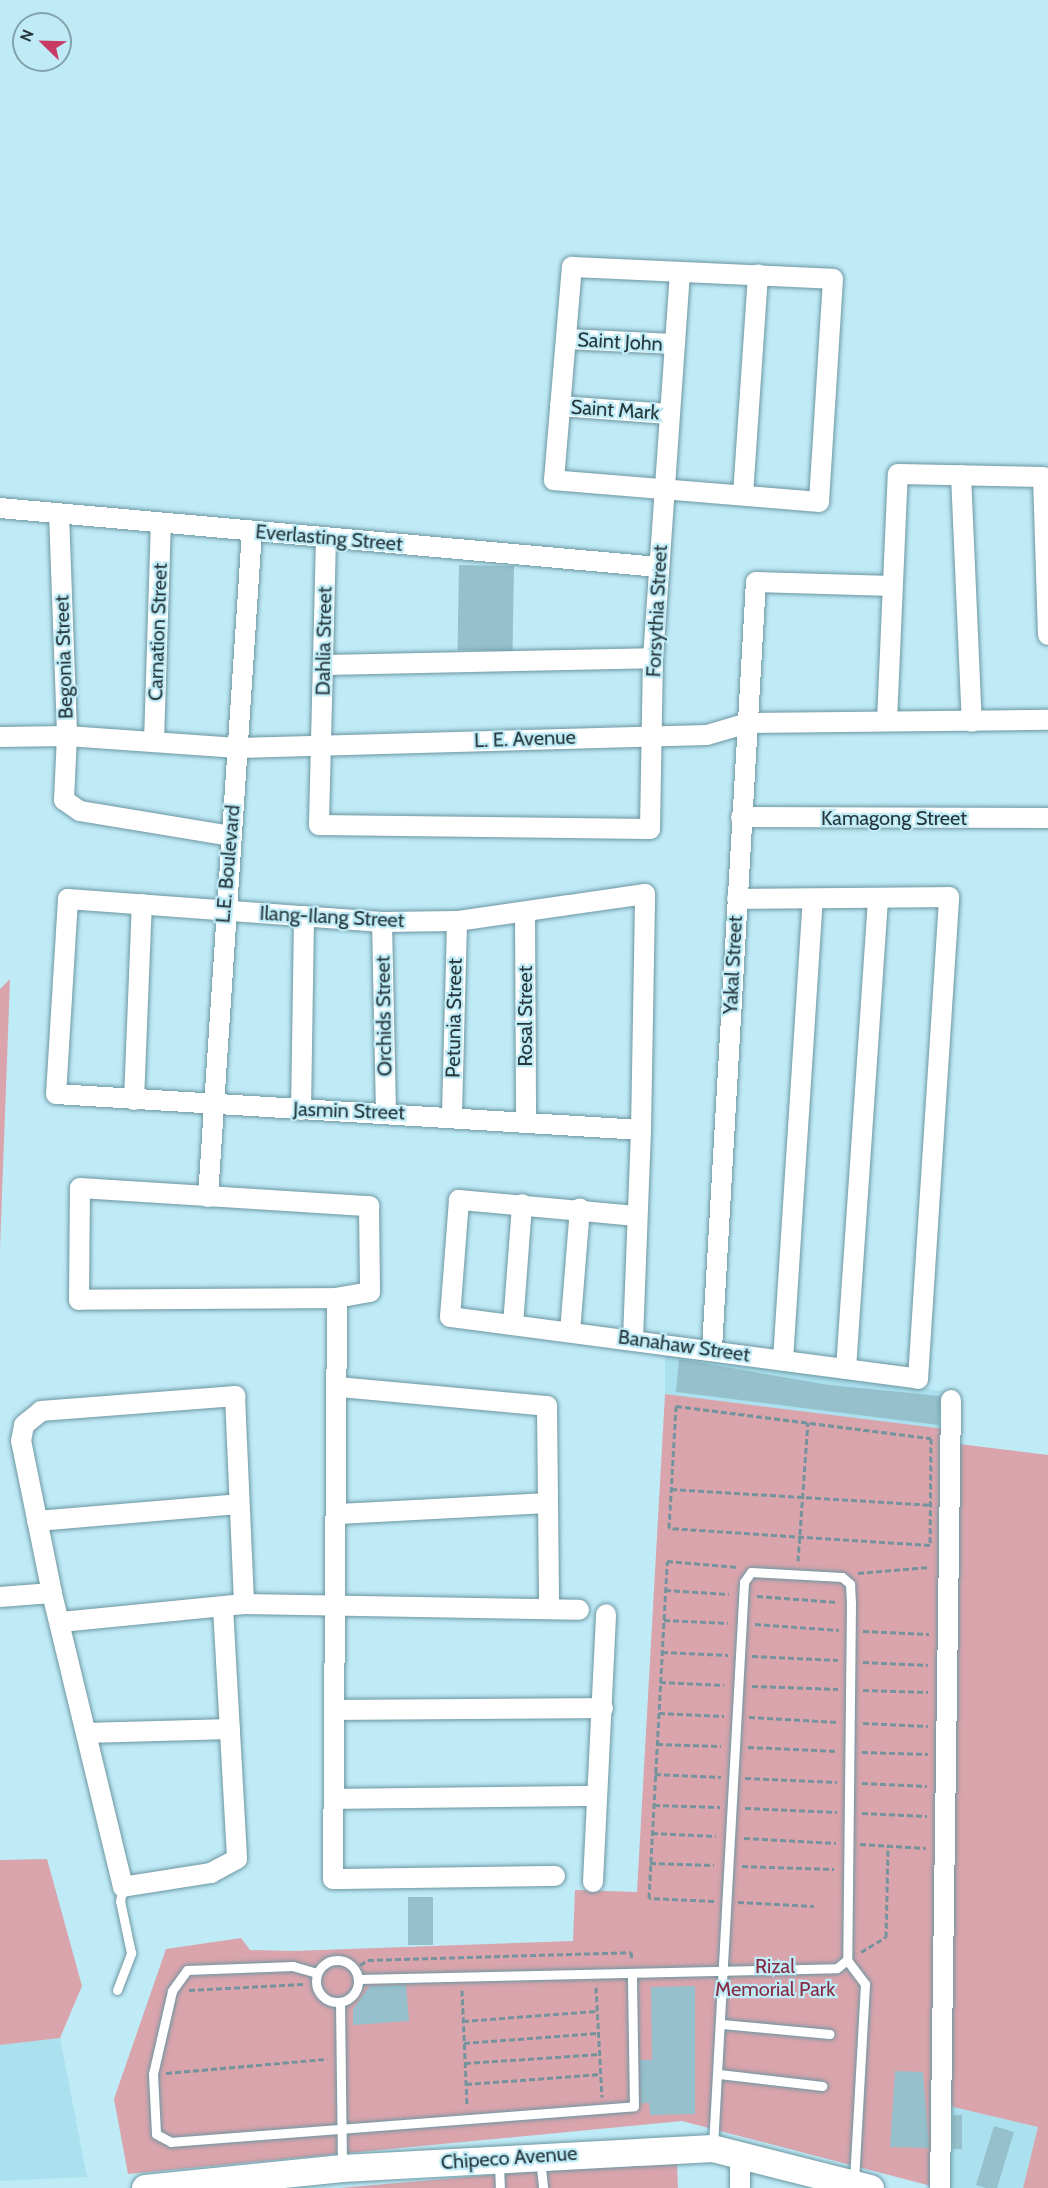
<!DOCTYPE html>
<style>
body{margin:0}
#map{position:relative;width:1048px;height:2188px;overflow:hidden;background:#bfebf7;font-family:Cabin,sans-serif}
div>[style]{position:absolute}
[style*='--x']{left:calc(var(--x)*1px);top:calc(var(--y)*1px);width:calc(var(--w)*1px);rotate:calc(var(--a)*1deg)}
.built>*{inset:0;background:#abe0ee}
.green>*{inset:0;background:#daa4ac}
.building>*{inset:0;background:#95c0cc;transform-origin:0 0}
.path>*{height:3px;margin-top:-1.5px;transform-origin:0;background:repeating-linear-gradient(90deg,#74939c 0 6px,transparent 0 9px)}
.roads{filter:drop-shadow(0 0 2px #6d96a1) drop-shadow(0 0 2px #6d96a1)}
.lane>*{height:9px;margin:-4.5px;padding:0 4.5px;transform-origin:4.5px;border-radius:4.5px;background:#fff}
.lane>.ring{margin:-4.5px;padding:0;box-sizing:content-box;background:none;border:9px solid #fff;border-radius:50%}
.street>*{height:20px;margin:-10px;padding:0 10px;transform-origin:10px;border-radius:10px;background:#fff}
.secondary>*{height:27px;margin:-13.5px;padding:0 13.5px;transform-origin:13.5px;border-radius:13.5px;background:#fff}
span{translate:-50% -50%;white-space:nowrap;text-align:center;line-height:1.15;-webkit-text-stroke:4.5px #bfebf7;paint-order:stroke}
.street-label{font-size:20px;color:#26373c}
.park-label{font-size:20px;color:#852b42}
.north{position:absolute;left:12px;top:12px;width:60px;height:60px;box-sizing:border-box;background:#bfebf7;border:2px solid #82a3ac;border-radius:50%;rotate:293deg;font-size:16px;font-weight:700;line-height:24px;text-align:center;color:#26373c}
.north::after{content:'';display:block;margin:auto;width:21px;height:27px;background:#c93a62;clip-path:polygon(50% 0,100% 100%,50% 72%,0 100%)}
</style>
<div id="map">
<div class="built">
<div style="clip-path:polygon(665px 1348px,948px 1392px,945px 1429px,665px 1394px)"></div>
<div style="clip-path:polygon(60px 2038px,87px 2177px,0 2181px,0 2045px)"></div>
<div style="clip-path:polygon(949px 2106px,1038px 2127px,1023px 2188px,946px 2188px)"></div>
</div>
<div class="green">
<div style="clip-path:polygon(10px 979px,0 1248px,0 989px)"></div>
<div style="clip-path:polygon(665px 1394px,945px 1429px,935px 2187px,682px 2121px,128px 2174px,114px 2099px,166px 1949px,241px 1938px,250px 1950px,293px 1951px,573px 1941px,575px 1890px,637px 1892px)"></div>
<div style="clip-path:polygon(959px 1444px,1048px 1455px,1048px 2188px,1023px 2188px,1038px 2127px,949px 2106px)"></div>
<div style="clip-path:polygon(47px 1859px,82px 1986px,60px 2038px,0 2045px,0 1860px)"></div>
<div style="clip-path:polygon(677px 2164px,678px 2188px,340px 2188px,546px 2170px)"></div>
</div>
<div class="building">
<div style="left:459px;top:565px;width:55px;height:85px;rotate:1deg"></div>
<div style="clip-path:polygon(679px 1359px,829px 1385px,940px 1396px,939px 1425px,676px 1392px)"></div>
<div style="left:408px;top:1897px;width:25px;height:48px"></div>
<div style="clip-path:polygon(406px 1985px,409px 2021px,353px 2025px,353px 2009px,370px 1986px)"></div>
<div style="clip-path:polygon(695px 1986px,695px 2114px,650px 2115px,649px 2103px,641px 2103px,640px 2060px,652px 2060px,651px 1987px)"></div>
<div style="clip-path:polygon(895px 2071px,923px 2072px,929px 2148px,890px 2147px)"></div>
<div style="left:953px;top:2115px;width:9px;height:34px"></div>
<div style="clip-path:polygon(994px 2126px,1014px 2132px,997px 2188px,986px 2188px,976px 2185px)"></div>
</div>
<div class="path">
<div style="--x:676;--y:1406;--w:257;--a:7.2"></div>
<div style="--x:931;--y:1438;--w:107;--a:90.5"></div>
<div style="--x:930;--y:1545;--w:262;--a:-176.3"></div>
<div style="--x:669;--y:1528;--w:122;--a:-86.7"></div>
<div style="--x:671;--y:1489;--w:259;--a:3.5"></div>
<div style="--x:798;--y:1561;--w:139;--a:-85.9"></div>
<div style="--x:858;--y:1573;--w:71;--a:-4.8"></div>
<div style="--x:665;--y:1590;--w:64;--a:3.6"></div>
<div style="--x:757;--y:1596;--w:80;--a:4.3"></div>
<div style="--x:664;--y:1620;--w:64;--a:2.7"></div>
<div style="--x:755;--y:1624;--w:84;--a:4.1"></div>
<div style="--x:863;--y:1631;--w:66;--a:2.6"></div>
<div style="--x:662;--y:1652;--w:66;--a:2.6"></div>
<div style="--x:752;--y:1656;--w:86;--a:2.7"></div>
<div style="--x:863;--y:1662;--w:65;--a:2.6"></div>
<div style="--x:660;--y:1682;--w:64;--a:2.7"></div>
<div style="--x:752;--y:1686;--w:86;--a:2"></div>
<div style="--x:863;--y:1690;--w:65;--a:1.8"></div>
<div style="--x:659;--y:1713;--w:65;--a:2.6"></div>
<div style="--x:749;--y:1717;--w:89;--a:3.2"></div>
<div style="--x:863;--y:1723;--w:65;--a:2.6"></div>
<div style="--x:657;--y:1744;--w:64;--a:1.8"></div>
<div style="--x:748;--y:1747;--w:90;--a:2.5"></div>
<div style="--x:862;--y:1752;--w:66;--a:1.7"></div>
<div style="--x:655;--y:1774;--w:66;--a:2.6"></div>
<div style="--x:745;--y:1778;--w:92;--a:2.5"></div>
<div style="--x:862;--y:1783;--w:65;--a:2.6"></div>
<div style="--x:654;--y:1805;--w:66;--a:1.7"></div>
<div style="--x:745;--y:1808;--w:92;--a:2.5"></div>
<div style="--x:862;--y:1813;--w:65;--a:2.6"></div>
<div style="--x:652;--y:1833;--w:64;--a:2.7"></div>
<div style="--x:744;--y:1838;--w:92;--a:3.1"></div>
<div style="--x:860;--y:1844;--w:66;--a:3.5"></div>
<div style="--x:650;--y:1863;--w:64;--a:1.8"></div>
<div style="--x:742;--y:1866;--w:92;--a:1.9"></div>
<div style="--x:714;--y:1901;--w:65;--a:-177.4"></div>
<div style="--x:649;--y:1898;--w:337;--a:-86.9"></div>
<div style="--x:667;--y:1561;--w:71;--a:4.8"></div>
<div style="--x:738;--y:1902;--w:76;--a:3"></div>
<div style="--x:861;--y:1952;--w:29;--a:-31"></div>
<div style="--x:886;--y:1937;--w:91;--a:-88.7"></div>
<div style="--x:360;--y:1965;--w:9;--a:-32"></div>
<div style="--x:368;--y:1960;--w:263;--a:-1.7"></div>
<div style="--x:631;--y:1952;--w:8;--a:83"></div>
<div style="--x:596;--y:1987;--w:110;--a:86.9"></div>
<div style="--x:189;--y:1990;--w:114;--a:-3"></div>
<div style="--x:462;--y:1990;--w:116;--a:87.5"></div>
<div style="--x:463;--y:2021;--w:134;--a:-4.3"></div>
<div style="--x:464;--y:2043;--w:134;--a:-4.3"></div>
<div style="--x:465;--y:2063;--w:135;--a:-3.8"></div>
<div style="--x:166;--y:2073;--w:162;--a:-5"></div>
<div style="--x:466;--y:2084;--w:135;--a:-4.2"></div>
</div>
<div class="roads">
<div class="lane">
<div class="ring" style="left:316px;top:1960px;width:33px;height:33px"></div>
<div style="--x:317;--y:1973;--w:25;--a:-164"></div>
<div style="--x:293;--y:1966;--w:106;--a:177.8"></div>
<div style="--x:187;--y:1970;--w:26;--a:126"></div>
<div style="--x:172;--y:1991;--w:85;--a:102.9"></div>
<div style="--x:153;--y:2074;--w:60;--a:87.1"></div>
<div style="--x:156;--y:2134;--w:17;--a:28"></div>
<div style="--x:171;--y:2142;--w:464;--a:-4.4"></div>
<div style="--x:634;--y:2106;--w:132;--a:-90.9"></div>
<div style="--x:358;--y:1979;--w:479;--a:-1.3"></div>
<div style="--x:837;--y:1968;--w:13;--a:-39"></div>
<div style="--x:117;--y:1990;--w:40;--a:-69"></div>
<div style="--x:131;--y:1953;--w:53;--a:-101.9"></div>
<div style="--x:120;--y:1901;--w:14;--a:-78"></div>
<div style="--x:340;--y:2002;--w:162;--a:89.3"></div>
<div style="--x:722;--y:2024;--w:108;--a:5.3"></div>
<div style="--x:719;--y:2074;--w:104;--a:6.6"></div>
<div style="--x:713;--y:2146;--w:565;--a:-86.85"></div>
<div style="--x:744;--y:1582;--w:12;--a:-55"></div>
<div style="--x:751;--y:1572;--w:91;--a:3.1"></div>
<div style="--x:842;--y:1577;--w:11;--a:41"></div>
<div style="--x:850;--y:1584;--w:19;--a:87"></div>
<div style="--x:851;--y:1603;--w:357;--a:90.6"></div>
<div style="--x:847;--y:1960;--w:30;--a:53"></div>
<div style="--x:865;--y:1984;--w:196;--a:93.2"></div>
<div style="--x:540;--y:2158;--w:30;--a:84"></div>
<div style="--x:499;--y:2163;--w:25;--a:88"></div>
</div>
<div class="street">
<div style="--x:572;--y:267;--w:261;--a:2.6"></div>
<div style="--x:833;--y:279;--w:223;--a:93.6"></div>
<div style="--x:819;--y:502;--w:266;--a:-175.3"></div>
<div style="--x:554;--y:480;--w:214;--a:-85.2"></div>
<div style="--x:566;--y:339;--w:109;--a:2.6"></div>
<div style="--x:560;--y:406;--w:109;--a:4.2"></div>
<div style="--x:961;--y:475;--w:247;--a:87.5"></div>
<div style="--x:743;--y:495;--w:221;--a:-86.1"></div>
<div style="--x:0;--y:508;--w:661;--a:5.12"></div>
<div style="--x:59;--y:514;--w:222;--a:87.9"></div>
<div style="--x:67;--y:736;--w:64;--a:92.7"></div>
<div style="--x:64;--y:800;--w:19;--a:35"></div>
<div style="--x:80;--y:811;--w:153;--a:9.4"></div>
<div style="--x:326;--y:537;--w:288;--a:91.4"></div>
<div style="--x:319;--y:825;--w:331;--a:0.7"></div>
<div style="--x:650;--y:829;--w:171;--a:-89"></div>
<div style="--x:653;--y:658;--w:387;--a:-86"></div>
<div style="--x:323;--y:665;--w:330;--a:-1.2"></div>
<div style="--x:887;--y:721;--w:247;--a:-87.5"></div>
<div style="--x:898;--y:474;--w:145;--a:1.2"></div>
<div style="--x:1043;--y:477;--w:158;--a:88.2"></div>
<div style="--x:0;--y:737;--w:67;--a:-0.9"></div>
<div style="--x:67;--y:736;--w:171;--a:4"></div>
<div style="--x:238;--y:748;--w:469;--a:-1.6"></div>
<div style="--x:707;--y:735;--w:43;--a:-16.3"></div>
<div style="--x:748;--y:723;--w:300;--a:-0.6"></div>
<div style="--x:154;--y:742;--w:219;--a:-88.2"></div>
<div style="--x:741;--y:817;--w:307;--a:0.2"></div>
<div style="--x:525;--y:912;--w:208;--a:89.7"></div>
<div style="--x:382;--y:922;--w:189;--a:88.8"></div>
<div style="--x:134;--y:1100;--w:196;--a:-87.7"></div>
<div style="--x:301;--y:1110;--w:194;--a:-89.1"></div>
<div style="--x:452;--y:1114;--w:193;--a:-88.5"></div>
<div style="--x:80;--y:1188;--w:290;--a:3.6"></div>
<div style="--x:369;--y:1206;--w:86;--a:89.3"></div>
<div style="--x:370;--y:1292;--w:34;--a:170"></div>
<div style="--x:337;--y:1298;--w:258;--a:179.6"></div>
<div style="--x:79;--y:1300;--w:112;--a:-89.5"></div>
<div style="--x:208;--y:1197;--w:667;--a:-86.22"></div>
<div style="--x:636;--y:1216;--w:178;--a:-174.8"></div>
<div style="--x:459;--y:1200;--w:117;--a:94.4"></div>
<div style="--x:450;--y:1317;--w:472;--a:7.5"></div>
<div style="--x:918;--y:1379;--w:483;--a:-86.3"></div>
<div style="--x:949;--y:897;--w:212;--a:179.5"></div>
<div style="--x:337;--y:1298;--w:581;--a:90.39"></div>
<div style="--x:333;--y:1879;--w:222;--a:-0.8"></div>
<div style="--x:513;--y:1325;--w:121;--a:-85.7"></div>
<div style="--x:570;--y:1332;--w:124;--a:-85.4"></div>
<div style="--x:633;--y:1339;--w:209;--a:-87.8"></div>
<div style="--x:641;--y:1130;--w:236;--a:-89"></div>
<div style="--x:645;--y:894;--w:190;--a:171.8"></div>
<div style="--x:457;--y:921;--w:75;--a:179.2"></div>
<div style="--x:382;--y:922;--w:315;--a:-175.8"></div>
<div style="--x:68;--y:899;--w:195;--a:93.5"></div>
<div style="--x:56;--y:1094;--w:586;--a:3.52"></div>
<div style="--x:712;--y:1349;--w:768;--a:-86.72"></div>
<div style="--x:756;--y:582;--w:135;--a:1.7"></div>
<div style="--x:783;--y:1360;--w:459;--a:-86.3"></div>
<div style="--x:846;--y:1369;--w:471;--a:-86.1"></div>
<div style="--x:339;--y:1387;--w:209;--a:5.2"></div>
<div style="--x:547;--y:1406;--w:200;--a:89.4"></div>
<div style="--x:339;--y:1514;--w:209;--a:-3"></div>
<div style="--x:37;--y:1521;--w:202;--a:-4.8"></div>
<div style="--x:0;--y:1597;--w:52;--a:-4.4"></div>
<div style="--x:223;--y:1607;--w:252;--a:86.8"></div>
<div style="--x:237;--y:1859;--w:30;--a:152"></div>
<div style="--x:211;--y:1873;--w:89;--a:171"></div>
<div style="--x:123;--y:1887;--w:302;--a:-103.6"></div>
<div style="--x:52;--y:1593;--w:155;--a:-101.5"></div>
<div style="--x:21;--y:1441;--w:16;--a:-79"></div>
<div style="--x:24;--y:1425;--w:22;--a:-39"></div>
<div style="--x:41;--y:1411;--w:195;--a:-4.4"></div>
<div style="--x:235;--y:1396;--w:208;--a:87.5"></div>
<div style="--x:61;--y:1622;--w:184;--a:-5.6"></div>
<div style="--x:244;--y:1604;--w:335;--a:1"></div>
<div style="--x:336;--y:1710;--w:267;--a:-0.4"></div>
<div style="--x:86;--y:1733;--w:144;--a:-1.6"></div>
<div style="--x:335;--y:1799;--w:260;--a:-0.7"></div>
<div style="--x:593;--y:1882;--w:268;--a:-87.2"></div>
<div style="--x:740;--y:2155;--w:33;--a:90"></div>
<div style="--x:940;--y:2188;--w:788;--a:-89.2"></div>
</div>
<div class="secondary">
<div style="--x:145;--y:2188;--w:198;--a:-5.8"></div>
<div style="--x:342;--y:2168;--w:371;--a:-3.1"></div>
<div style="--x:712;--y:2148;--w:163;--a:14.2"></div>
</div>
</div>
<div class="street-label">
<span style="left:620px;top:342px;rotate:3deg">Saint John</span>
<span style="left:615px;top:410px;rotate:4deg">Saint Mark</span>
<span style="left:329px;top:538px;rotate:5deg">Everlasting Street</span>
<span style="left:657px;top:611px;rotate:-87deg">Forsythia Street</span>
<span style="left:158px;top:632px;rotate:-88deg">Carnation Street</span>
<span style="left:324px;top:641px;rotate:-89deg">Dahlia Street</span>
<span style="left:64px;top:657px;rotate:-92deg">Begonia Street</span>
<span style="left:525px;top:739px;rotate:-2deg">L. E. Avenue</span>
<span style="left:894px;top:818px">Kamagong Street</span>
<span style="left:228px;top:864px;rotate:-85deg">L.E. Boulevard</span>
<span style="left:332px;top:917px;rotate:3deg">Ilang-Ilang Street</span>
<span style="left:733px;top:965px;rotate:-87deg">Yakal Street</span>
<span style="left:384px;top:1016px;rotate:-91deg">Orchids Street</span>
<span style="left:525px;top:1016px;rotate:-90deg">Rosal Street</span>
<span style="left:454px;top:1018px;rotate:-89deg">Petunia Street</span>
<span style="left:349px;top:1111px;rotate:2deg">Jasmin Street</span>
<span style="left:684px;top:1346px;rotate:8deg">Banahaw Street</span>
<span style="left:509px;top:2158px;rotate:-4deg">Chipeco Avenue</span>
</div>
<div class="park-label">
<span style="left:775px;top:1978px">Rizal<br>Memorial Park</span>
</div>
<div class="north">N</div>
</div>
